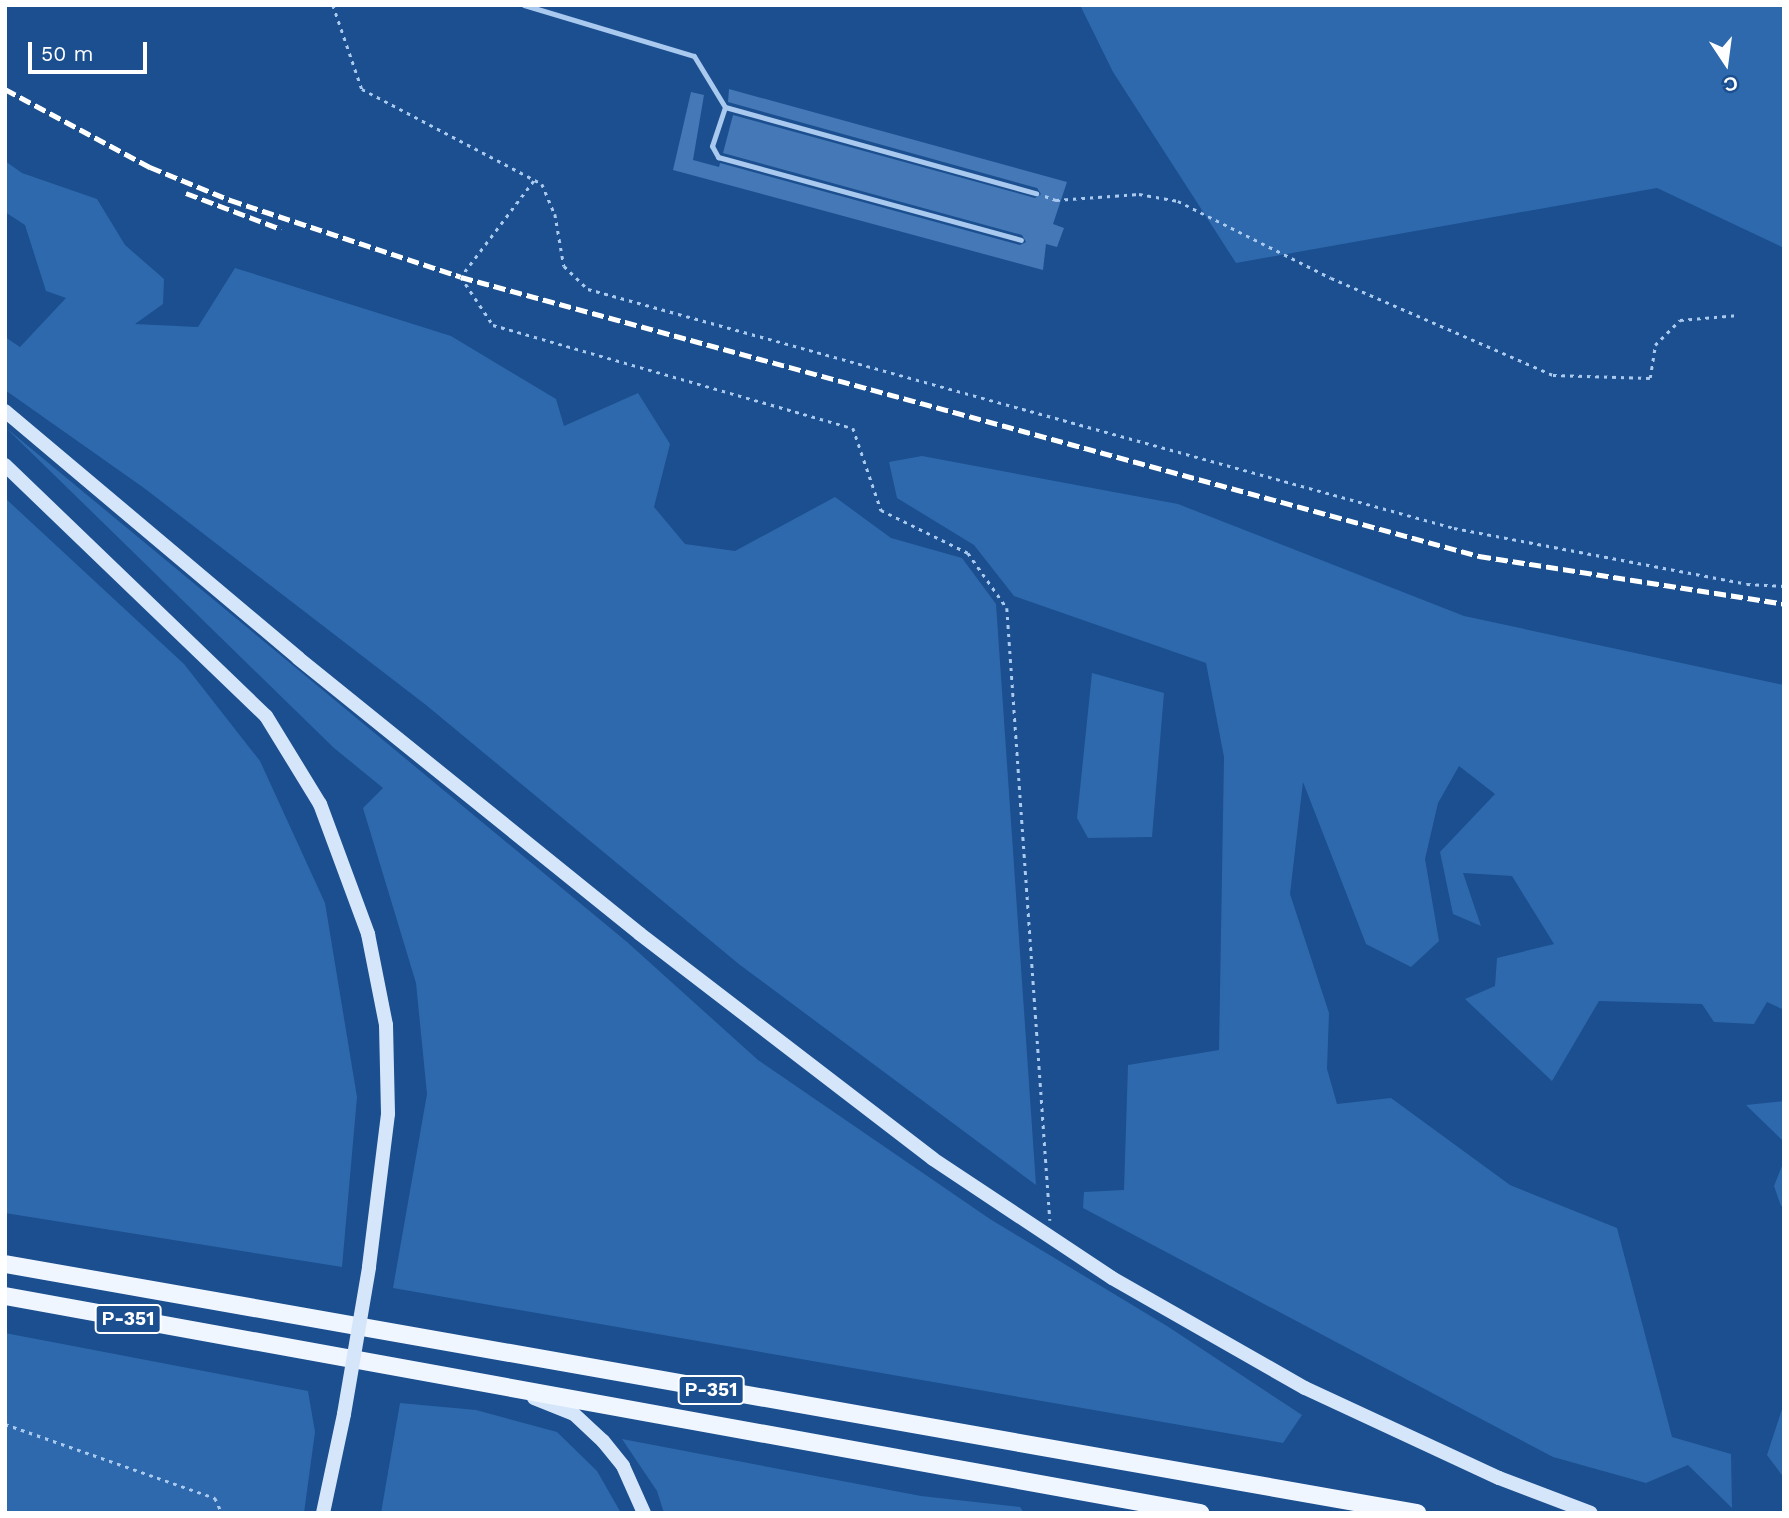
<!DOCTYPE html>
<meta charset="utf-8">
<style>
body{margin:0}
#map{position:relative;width:1789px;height:1518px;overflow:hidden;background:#1b4f8f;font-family:"Work Sans",sans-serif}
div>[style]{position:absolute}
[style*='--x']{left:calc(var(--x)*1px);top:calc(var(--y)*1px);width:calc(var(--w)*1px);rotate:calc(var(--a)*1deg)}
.green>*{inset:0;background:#2e69ad}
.building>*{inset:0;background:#4478b7}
.path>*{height:2.5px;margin-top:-1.25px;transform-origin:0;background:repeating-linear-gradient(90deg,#a9c9ee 0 3.5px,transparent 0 8.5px)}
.lane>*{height:5px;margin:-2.5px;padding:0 2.5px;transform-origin:2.5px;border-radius:2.5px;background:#a9c9ee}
.secondary>*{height:14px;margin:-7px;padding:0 7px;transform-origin:7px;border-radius:7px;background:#d6e6fa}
.primary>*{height:18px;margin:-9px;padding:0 9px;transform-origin:9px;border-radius:9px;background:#f0f6ff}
.rail>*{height:4.5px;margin-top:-2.25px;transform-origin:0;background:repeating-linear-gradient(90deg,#fff 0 12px,transparent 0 17px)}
.secondary-bridge>*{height:14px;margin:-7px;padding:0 7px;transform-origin:7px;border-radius:7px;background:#d6e6fa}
span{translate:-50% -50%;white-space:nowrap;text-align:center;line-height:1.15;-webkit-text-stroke:5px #1b4f8f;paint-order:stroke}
.shield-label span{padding:2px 5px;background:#1b4f8f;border:2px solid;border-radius:5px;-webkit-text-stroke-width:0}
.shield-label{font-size:19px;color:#fff;font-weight:700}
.frame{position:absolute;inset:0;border:7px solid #fff;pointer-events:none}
.north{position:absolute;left:1691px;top:28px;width:70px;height:70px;-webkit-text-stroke:5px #1b4f8f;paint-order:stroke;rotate:167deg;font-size:19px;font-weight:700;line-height:28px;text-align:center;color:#fff}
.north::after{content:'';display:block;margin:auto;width:24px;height:32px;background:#fff;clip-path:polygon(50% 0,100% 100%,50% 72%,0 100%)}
.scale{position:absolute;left:28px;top:42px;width:119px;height:32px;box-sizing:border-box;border:4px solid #fff;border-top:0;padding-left:9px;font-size:21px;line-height:24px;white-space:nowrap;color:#fff;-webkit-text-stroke:5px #1b4f8f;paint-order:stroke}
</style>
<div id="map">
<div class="green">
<div style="clip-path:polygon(1080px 5px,1784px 5px,1784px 248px,1657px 188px,1236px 263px,1113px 72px)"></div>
<div style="clip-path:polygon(5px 161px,22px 173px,97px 199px,125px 245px,164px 279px,163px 304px,135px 324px,198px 327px,235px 268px,451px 336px,556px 399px,564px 426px,638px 393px,670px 444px,654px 507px,685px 544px,735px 551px,835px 497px,891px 538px,962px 558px,996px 604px,1036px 1185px,740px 965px,426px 705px,144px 488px,5px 390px,5px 337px,20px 347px,66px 298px,46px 291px,25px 225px,5px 212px)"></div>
<div style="clip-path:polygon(5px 427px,627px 942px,758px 1060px,990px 1219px,1167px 1326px,1302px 1415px,1283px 1443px,393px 1288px,427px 1094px,416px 983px,363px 808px,383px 788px,334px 748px)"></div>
<div style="clip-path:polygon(922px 456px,1178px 504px,1464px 616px,1784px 685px,1784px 1010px,1767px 1002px,1754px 1024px,1714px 1022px,1702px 1004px,1599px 1001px,1552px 1081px,1465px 999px,1495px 986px,1497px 958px,1554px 944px,1512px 876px,1463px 873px,1481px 926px,1453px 914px,1440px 852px,1495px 794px,1459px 766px,1438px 803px,1425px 859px,1439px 941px,1411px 967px,1366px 944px,1303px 782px,1290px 894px,1329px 1013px,1327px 1069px,1337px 1104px,1391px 1098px,1510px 1185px,1617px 1228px,1672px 1437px,1731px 1454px,1732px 1508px,1688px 1465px,1646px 1483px,1553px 1457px,1083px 1208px,1084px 1192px,1124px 1190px,1128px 1065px,1219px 1050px,1224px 757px,1206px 663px,1014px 596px,974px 545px,897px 498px,889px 462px)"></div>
<div style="clip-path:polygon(5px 498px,184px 664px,260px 761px,325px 903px,357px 1097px,342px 1267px,5px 1213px)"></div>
<div style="clip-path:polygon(1092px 673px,1164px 693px,1152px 837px,1088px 838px,1077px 818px)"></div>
<div style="clip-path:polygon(1784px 1101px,1784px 1142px,1746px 1105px)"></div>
<div style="clip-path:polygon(1784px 1161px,1784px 1205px,1781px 1206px,1774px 1186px)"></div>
<div style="clip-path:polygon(5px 1333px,308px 1391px,315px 1432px,304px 1513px,5px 1513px)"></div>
<div style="clip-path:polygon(400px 1403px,476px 1410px,557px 1432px,597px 1471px,621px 1513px,381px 1513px)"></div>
<div style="clip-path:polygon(1784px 1403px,1784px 1478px,1767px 1455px)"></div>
<div style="clip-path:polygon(622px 1439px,921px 1496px,1020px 1507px,1024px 1513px,664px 1513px,657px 1491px)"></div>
</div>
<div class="building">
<div style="clip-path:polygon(729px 89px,1067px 182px,1053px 224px,1064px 228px,1057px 247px,1046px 244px,1043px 270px,673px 170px,691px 92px,704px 95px,693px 160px,719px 167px,720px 163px,1020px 245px,1026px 242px,1022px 235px,723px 153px,733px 115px,1035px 198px,1041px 194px,1037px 188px,728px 102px)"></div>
</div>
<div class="path">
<div style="--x:333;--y:5;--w:89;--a:71"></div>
<div style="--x:362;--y:89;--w:204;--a:27.8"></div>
<div style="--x:542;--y:184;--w:33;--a:67"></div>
<div style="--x:555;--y:214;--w:53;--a:80.2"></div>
<div style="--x:564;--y:266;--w:33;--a:44"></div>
<div style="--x:588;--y:289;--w:898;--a:15.43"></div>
<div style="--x:1454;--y:528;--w:298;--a:10.8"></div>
<div style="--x:1747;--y:584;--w:37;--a:3"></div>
<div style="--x:534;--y:181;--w:121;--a:127.2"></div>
<div style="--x:461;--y:277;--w:58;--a:56.3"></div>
<div style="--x:493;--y:325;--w:374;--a:16"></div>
<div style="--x:853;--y:428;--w:87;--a:71.1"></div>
<div style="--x:881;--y:510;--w:97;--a:26.3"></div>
<div style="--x:968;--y:553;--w:67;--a:54.7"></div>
<div style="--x:1007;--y:608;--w:614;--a:85.98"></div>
<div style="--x:1045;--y:196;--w:12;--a:20"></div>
<div style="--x:1056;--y:200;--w:83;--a:-4.1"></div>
<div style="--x:1139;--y:194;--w:40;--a:10"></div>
<div style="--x:1178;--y:201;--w:171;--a:26.7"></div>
<div style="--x:1331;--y:278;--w:242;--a:23.6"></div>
<div style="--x:1553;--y:375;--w:97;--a:1.8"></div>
<div style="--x:1650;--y:378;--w:33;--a:-81"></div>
<div style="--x:1655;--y:345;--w:35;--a:-45"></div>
<div style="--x:1680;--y:320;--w:59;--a:-4.8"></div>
<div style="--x:5;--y:1424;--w:223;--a:19.4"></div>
<div style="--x:215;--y:1498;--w:17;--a:65"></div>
</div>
<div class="lane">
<div style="--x:524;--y:5;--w:177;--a:16.7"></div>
<div style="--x:694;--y:56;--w:60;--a:58.7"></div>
<div style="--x:725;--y:107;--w:323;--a:15.5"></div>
<div style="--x:725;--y:107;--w:41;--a:108.4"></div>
<div style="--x:712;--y:146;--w:13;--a:61"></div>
<div style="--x:718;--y:157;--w:314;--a:15.3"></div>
</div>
<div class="secondary">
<div style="--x:5;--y:411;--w:383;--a:40.1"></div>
<div style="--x:298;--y:658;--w:439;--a:38.9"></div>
<div style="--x:640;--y:934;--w:369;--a:37.5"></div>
<div style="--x:933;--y:1159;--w:215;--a:33.6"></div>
<div style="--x:1112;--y:1278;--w:222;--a:29.7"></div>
<div style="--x:1305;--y:1388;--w:214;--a:24.9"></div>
<div style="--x:1499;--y:1478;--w:98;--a:20.8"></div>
<div style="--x:5;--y:465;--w:362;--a:43.9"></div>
<div style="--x:266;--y:716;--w:103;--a:58.5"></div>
<div style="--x:320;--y:804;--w:139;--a:69.7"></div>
<div style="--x:368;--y:934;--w:93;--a:78.8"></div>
<div style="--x:386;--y:1025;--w:89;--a:88.7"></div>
<div style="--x:388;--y:1114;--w:154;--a:97.1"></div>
<div style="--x:534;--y:1398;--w:43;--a:21.8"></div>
<div style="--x:574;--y:1414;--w:40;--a:43"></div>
<div style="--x:603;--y:1441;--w:32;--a:51"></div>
<div style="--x:623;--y:1466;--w:51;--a:65.9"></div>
<div style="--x:323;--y:1513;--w:101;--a:-78"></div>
</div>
<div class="primary">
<div style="--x:5;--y:1264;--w:1434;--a:10"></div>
<div style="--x:5;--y:1296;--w:1215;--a:10.29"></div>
</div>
<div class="rail">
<div style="--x:5;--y:89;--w:165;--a:28.3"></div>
<div style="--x:150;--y:167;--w:87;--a:22.4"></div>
<div style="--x:230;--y:200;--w:243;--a:18.4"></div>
<div style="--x:461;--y:277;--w:1056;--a:15.33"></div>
<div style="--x:1479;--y:556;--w:309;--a:8.9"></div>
<div style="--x:186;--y:193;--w:102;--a:20.8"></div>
</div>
<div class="secondary-bridge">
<div style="--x:344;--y:1414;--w:149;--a:-80.3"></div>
</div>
<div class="shield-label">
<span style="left:128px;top:1319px">Р-351</span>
<span style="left:711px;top:1390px">Р-351</span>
</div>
<div class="frame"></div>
<div class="north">С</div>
<div class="scale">50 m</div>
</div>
